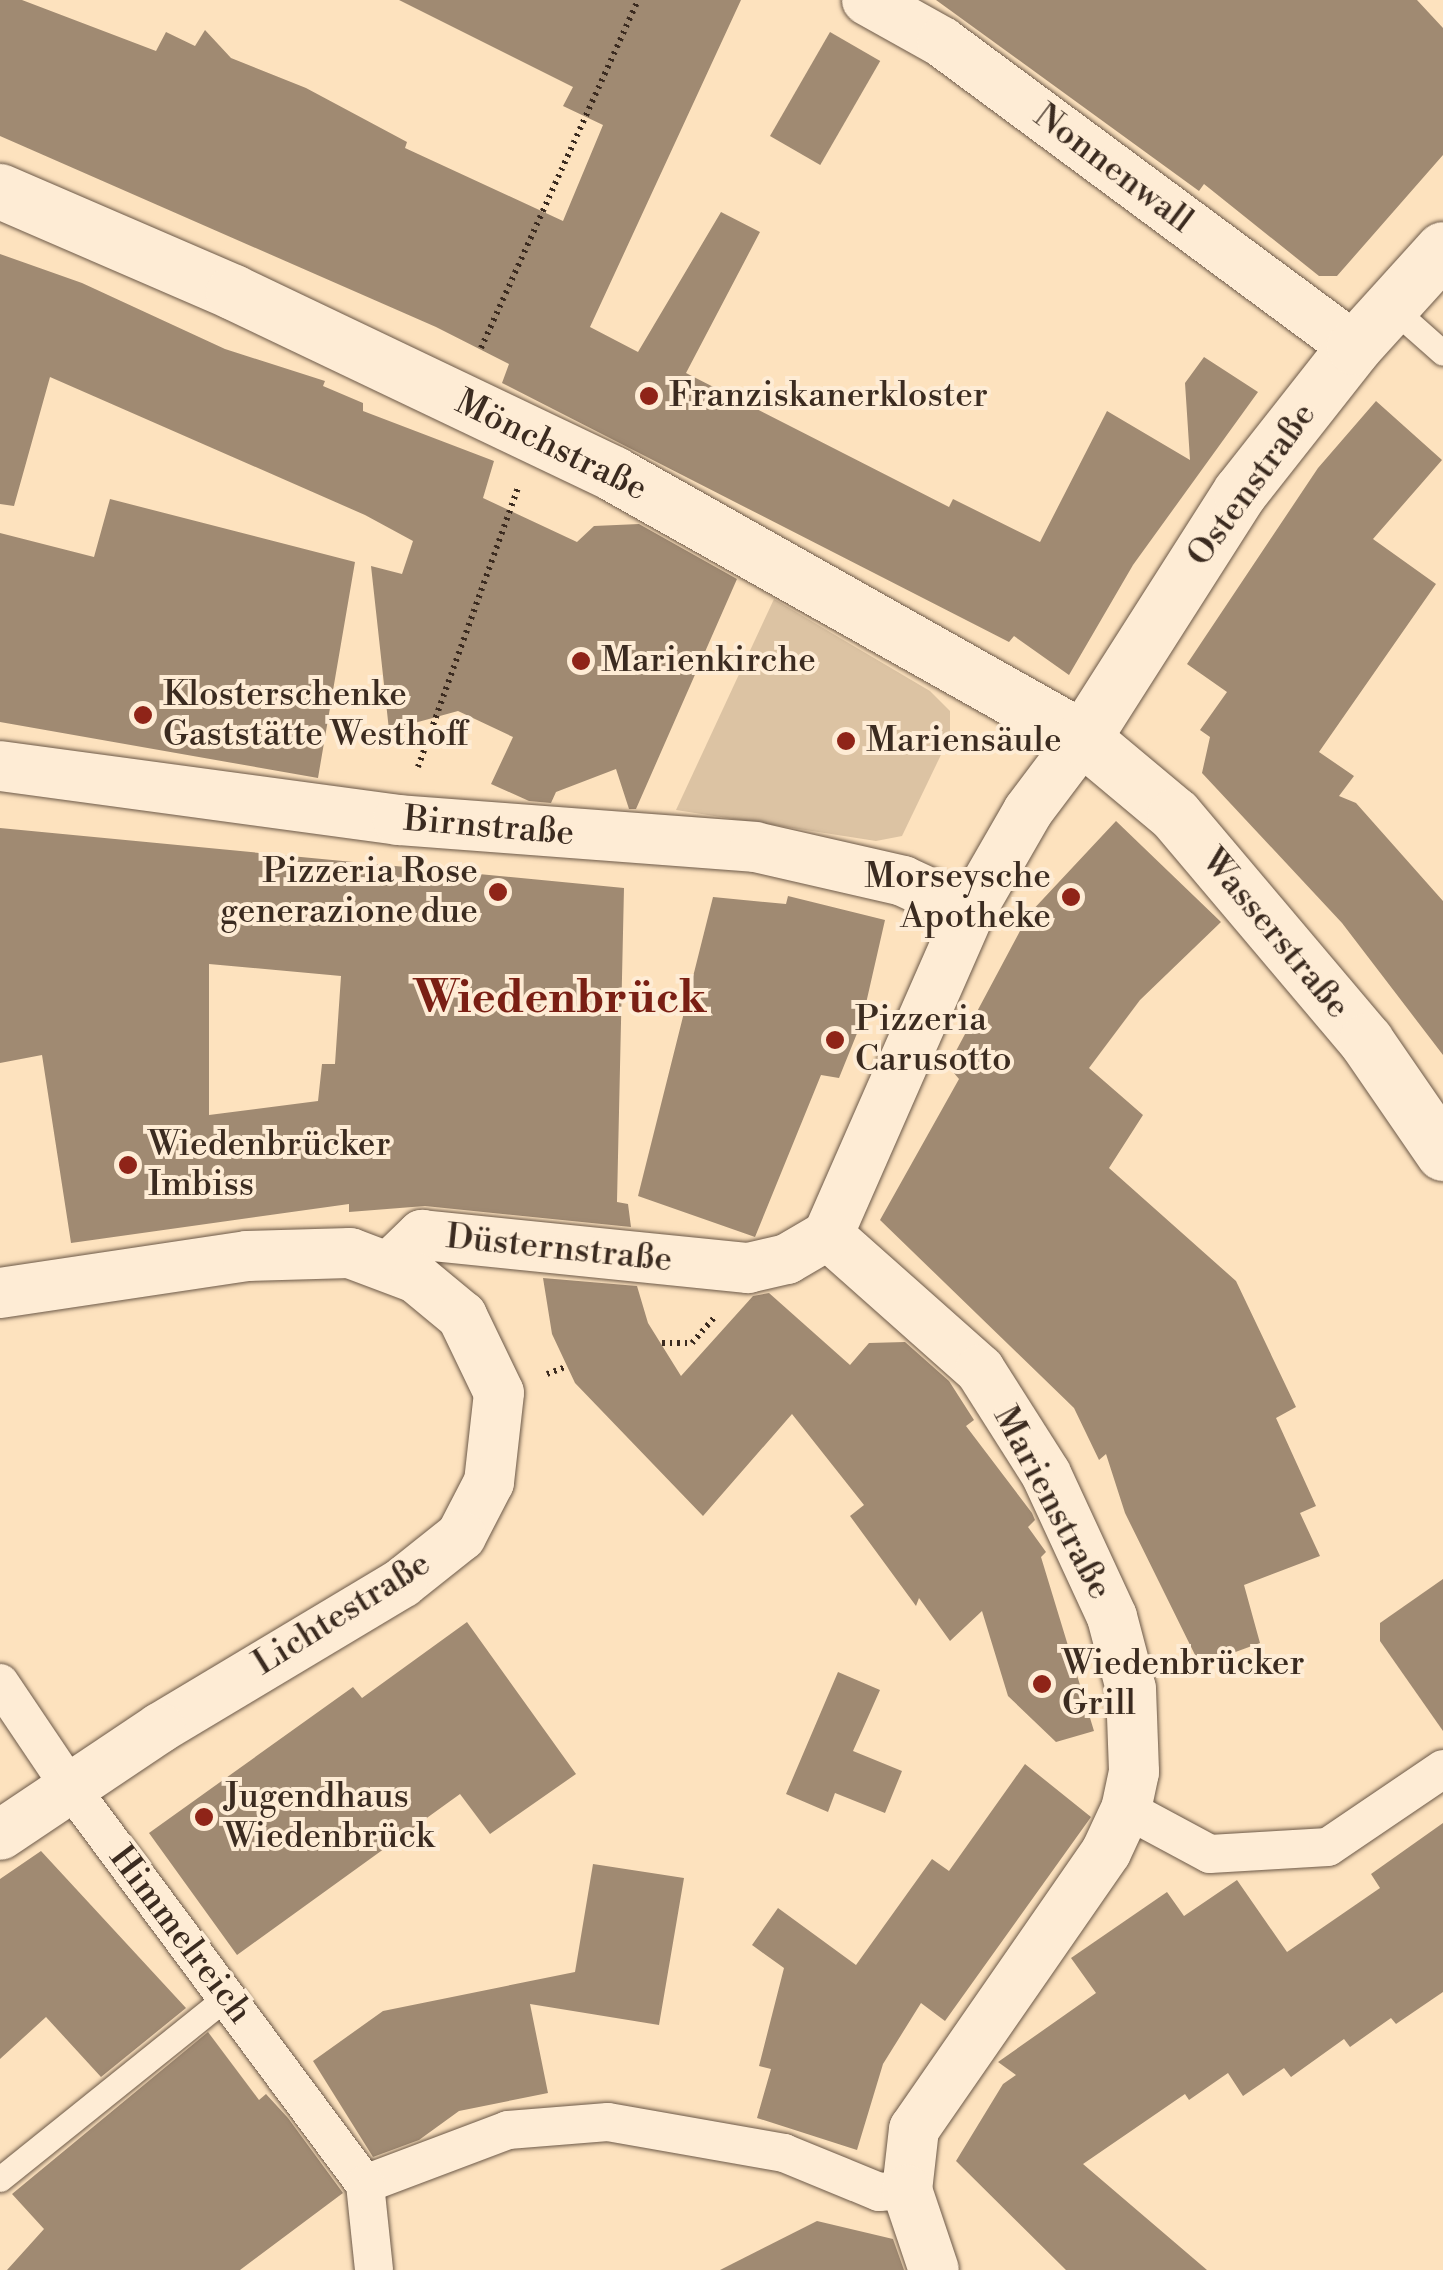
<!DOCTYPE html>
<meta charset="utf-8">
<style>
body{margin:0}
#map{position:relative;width:1443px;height:2270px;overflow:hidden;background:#fde2be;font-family:"Libre Bodoni",serif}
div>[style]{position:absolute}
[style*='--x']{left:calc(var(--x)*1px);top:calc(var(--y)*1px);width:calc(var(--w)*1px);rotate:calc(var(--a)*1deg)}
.green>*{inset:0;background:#dcc3a3}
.building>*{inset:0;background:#a08a72;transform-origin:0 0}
.path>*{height:6px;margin-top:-3px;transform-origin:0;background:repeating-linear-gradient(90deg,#3b2b20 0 2.5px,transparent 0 7.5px)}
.roads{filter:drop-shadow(0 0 2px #6c5948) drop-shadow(0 0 2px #6c5948)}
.service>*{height:25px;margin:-12.5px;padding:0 12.5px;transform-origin:12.5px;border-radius:12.5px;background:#feecd5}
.pedestrian>*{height:38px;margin:-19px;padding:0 19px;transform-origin:19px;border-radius:19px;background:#feecd5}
.minor>*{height:50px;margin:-25px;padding:0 25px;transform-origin:25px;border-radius:25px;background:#feecd5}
.tertiary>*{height:55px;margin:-27.5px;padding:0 27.5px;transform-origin:27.5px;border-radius:27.5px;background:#feecd5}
.dots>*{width:28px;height:28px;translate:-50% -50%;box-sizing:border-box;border:5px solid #feecd5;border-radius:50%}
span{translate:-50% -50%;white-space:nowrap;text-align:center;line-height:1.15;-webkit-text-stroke:8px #feecd5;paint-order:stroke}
.street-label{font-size:35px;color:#3b2b20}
.poi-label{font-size:35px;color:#3b2b20}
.left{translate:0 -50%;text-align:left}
.right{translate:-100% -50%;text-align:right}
.district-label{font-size:45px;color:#7a1f14;font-weight:700}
</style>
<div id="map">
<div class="green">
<div style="clip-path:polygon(774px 599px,930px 691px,950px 711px,950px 736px,902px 836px,876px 841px,676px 810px)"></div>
</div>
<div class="building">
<div style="clip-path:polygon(0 0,22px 0,156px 51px,166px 32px,195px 46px,205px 30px,231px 58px,306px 88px,407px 142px,405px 148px,563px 221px,603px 125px,563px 106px,573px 87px,399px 0,741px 0,590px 327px,638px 352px,721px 212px,760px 232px,686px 373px,949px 507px,953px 499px,1040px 542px,1107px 411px,1190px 460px,1185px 383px,1204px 357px,1258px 392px,1133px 565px,1069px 675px,1014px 636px,1009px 642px,502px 383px,509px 364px,436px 327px,0 136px)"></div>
<div style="clip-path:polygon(936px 0,1417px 0,1443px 28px,1443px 155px,1337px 276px,1319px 276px,1204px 184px,1199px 191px)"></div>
<div style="left:830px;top:32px;width:58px;height:120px;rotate:30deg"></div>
<div style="clip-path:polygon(0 254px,82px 283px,225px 349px,325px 381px,323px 386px,363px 403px,363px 411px,494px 461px,483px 498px,577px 542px,594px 526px,639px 524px,737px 579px,636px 809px,629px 809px,616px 769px,556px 792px,551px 803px,529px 801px,491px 784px,513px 737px,458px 711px,389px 730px,371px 566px,402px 574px,413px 541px,365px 515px,50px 377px,14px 506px,0 504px)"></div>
<div style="clip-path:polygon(1376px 401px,1442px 460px,1373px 539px,1436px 584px,1319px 752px,1354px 776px,1339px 796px,1356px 803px,1443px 901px,1443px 1055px,1342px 923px,1202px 773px,1210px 737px,1200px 730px,1227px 692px,1187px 664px,1318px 468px)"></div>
<div style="clip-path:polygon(110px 499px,355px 562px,318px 778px,0 722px,0 533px,94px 557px)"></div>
<div style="clip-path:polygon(1116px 821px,1221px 922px,1140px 1000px,1089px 1068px,1143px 1115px,1109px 1168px,1236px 1281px,1296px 1407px,1276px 1418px,1316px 1506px,1300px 1513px,1320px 1556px,1244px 1585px,1260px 1643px,1200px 1665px,1125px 1513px,1106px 1454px,1099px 1460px,1074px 1408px,880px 1220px,959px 1079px,948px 1066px,1029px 914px)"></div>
<div style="clip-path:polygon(evenodd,0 828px,624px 888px,617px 1202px,628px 1204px,631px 1227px,425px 1206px,349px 1212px,349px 1204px,71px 1243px,42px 1055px,0 1063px,0 828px,209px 964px,341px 976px,335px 1064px,322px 1064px,318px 1101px,209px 1115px,209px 964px)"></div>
<div style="clip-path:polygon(788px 896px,885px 920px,862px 1021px,839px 1078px,821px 1075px,755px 1237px,638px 1196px,713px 897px,786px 904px)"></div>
<div style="clip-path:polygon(543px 1278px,637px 1286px,648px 1323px,681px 1376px,753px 1296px,769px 1293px,850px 1365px,869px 1343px,905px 1342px,949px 1381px,974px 1420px,966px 1426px,1032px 1513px,1035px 1520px,1028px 1527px,1046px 1552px,1041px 1557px,1094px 1731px,1056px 1742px,1008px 1696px,982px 1611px,950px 1641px,919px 1598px,916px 1606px,850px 1516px,864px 1505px,792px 1414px,703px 1516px,575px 1383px,552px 1334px)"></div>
<div style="clip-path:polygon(1443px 1579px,1443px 1731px,1380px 1641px,1380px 1623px)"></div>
<div style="clip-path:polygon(467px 1622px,576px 1774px,490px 1834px,460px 1794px,237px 1955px,149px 1833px,353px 1687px,362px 1698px)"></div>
<div style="clip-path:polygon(838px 1672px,880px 1690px,853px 1751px,902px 1771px,885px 1813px,835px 1793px,828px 1812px,786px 1794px)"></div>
<div style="clip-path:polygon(1025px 1764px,1091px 1817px,945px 2021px,921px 2003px,883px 2064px,857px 2150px,757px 2118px,771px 2069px,759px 2066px,784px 1968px,752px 1945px,778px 1908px,856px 1965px,932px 1859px,949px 1871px)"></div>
<div style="clip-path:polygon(1443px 1823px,1443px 1992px,1396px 2024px,1391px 2018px,1350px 2047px,1344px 2039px,1291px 2077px,1284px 2068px,1243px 2096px,1228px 2073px,1189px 2100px,1185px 2094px,1083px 2164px,1207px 2270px,1066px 2270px,956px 2161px,1003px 2084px,1016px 2075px,998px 2062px,1096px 1993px,1071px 1958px,1167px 1892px,1184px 1916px,1237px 1880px,1287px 1952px,1380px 1888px,1371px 1874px)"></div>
<div style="clip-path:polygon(41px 1851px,186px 2008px,101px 2077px,46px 2017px,0 2059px,0 1879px)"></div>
<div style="clip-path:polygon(593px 1864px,684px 1878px,659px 2025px,530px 2004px,548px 2093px,459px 2111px,419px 2140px,373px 2157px,313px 2061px,383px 2011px,575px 1972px)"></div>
<div style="clip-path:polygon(208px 2032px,259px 2100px,266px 2094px,288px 2118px,343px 2193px,240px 2270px,7px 2270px,44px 2229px,12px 2194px)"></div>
<div style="clip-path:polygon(817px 2221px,893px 2239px,904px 2270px,720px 2270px)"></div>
</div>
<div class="path">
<div style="--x:481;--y:348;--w:382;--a:-65.7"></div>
<div style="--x:418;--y:767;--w:296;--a:-70.3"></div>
<div style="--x:662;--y:1343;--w:30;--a:0"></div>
<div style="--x:692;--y:1343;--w:33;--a:-49"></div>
<div style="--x:547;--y:1374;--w:19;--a:-21"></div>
</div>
<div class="roads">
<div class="service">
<div style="--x:1391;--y:307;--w:69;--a:41.5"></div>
<div style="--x:0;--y:2179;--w:290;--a:-38.8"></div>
</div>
<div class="pedestrian">
<div style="--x:0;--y:1683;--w:125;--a:56.1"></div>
<div style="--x:70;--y:1787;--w:495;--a:53.4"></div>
<div style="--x:1126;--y:1809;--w:95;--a:28.2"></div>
<div style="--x:1210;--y:1854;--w:118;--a:-3.4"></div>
<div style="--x:1328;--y:1847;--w:139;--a:-34.1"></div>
<div style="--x:365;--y:2184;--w:153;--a:-20.7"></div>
<div style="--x:508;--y:2130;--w:100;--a:-4.6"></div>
<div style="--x:608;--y:2122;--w:179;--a:10"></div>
<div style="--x:784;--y:2153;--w:103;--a:22.3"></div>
<div style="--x:879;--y:2192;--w:28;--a:-4"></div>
<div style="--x:365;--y:2184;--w:86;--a:84"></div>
</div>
<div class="minor">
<div style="--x:867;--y:0;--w:86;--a:29.2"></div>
<div style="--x:942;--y:42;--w:513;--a:36.51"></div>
<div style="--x:0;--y:766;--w:402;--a:7.7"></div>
<div style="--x:398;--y:820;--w:358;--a:4.3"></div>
<div style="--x:755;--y:847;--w:152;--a:12.9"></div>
<div style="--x:903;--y:881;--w:74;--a:24.8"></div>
<div style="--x:828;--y:1235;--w:203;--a:41.6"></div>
<div style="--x:980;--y:1370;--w:123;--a:57.6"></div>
<div style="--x:1046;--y:1474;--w:157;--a:65.2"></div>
<div style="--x:1112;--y:1617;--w:74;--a:75.2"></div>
<div style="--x:1131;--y:1689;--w:83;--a:87.9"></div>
<div style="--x:1134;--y:1772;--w:38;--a:102"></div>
<div style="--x:1126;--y:1809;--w:47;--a:114.9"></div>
<div style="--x:1106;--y:1852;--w:337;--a:124.7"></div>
<div style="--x:914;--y:2129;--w:61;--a:96.5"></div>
<div style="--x:907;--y:2190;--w:84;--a:71.4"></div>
<div style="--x:828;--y:1235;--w:353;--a:-66.3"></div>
<div style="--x:970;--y:912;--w:116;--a:-60.1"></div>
<div style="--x:1028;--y:811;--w:91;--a:-53"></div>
<div style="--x:390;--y:1266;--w:45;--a:-44.1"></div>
<div style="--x:422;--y:1235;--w:328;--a:5.8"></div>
<div style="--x:748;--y:1268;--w:40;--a:-13"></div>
<div style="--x:787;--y:1259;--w:48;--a:-30.3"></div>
<div style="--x:0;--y:1293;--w:250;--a:-8.5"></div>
<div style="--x:247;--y:1256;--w:103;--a:-1.7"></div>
<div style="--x:350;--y:1253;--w:71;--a:20.7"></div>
<div style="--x:416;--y:1278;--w:60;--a:39.6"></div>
<div style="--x:462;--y:1316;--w:85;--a:64.3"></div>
<div style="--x:499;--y:1393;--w:90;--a:96.4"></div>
<div style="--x:489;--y:1482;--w:61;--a:117.4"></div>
<div style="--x:461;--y:1536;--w:75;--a:141.5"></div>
<div style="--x:402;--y:1583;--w:282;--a:149.1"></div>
<div style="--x:160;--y:1728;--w:192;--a:146.2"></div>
</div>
<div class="tertiary">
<div style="--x:0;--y:191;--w:254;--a:23.4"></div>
<div style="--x:233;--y:292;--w:422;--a:25.5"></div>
<div style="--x:614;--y:474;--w:538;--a:29.38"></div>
<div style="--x:1083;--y:738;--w:120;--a:39.9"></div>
<div style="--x:1175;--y:815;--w:296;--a:49.8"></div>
<div style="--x:1366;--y:1041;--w:136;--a:55.5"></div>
<div style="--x:1083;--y:738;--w:292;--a:-57.5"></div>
<div style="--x:1240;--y:492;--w:184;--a:-51.8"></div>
<div style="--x:1354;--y:347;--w:132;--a:-47.8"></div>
</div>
</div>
<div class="dots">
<div style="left:649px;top:396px;background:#8f2418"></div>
<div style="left:581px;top:661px;background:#8f2418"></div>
<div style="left:143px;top:715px;background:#8f2418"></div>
<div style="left:846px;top:741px;background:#8f2418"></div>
<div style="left:498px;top:892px;background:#8f2418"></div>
<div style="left:1071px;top:897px;background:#8f2418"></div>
<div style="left:835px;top:1040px;background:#8f2418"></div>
<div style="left:128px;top:1165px;background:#8f2418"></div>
<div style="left:1042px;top:1684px;background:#8f2418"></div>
<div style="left:204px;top:1817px;background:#8f2418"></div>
</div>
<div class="street-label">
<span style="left:1113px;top:169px;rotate:37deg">Nonnenwall</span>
<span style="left:551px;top:446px;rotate:26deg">Mönchstraße</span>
<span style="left:1252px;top:485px;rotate:-54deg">Ostenstraße</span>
<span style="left:489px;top:827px;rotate:5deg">Birnstraße</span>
<span style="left:1275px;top:934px;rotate:50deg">Wasserstraße</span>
<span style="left:559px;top:1249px;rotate:6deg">Düsternstraße</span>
<span style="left:1052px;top:1503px;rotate:62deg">Marienstraße</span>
<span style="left:342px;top:1614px;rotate:-32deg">Lichtestraße</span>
<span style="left:180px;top:1935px;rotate:53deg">Himmelreich</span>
</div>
<div class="poi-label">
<span class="left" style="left:669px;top:396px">Franziskanerkloster</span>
<span class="left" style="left:601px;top:661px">Marienkirche</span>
<span class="left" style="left:163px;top:715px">Klosterschenke<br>Gaststätte Westhoff</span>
<span class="left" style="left:866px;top:741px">Mariensäule</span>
<span class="right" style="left:478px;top:892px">Pizzeria Rose<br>generazione due</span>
<span class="right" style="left:1051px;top:897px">Morseysche<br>Apotheke</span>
<span class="left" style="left:855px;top:1040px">Pizzeria<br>Carusotto</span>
<span class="left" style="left:148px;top:1165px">Wiedenbrücker<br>Imbiss</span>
<span class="left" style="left:1062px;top:1684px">Wiedenbrücker<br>Grill</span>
<span class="left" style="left:224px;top:1817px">Jugendhaus<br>Wiedenbrück</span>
</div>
<div class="district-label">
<span style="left:560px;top:999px">Wiedenbrück</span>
</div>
</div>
